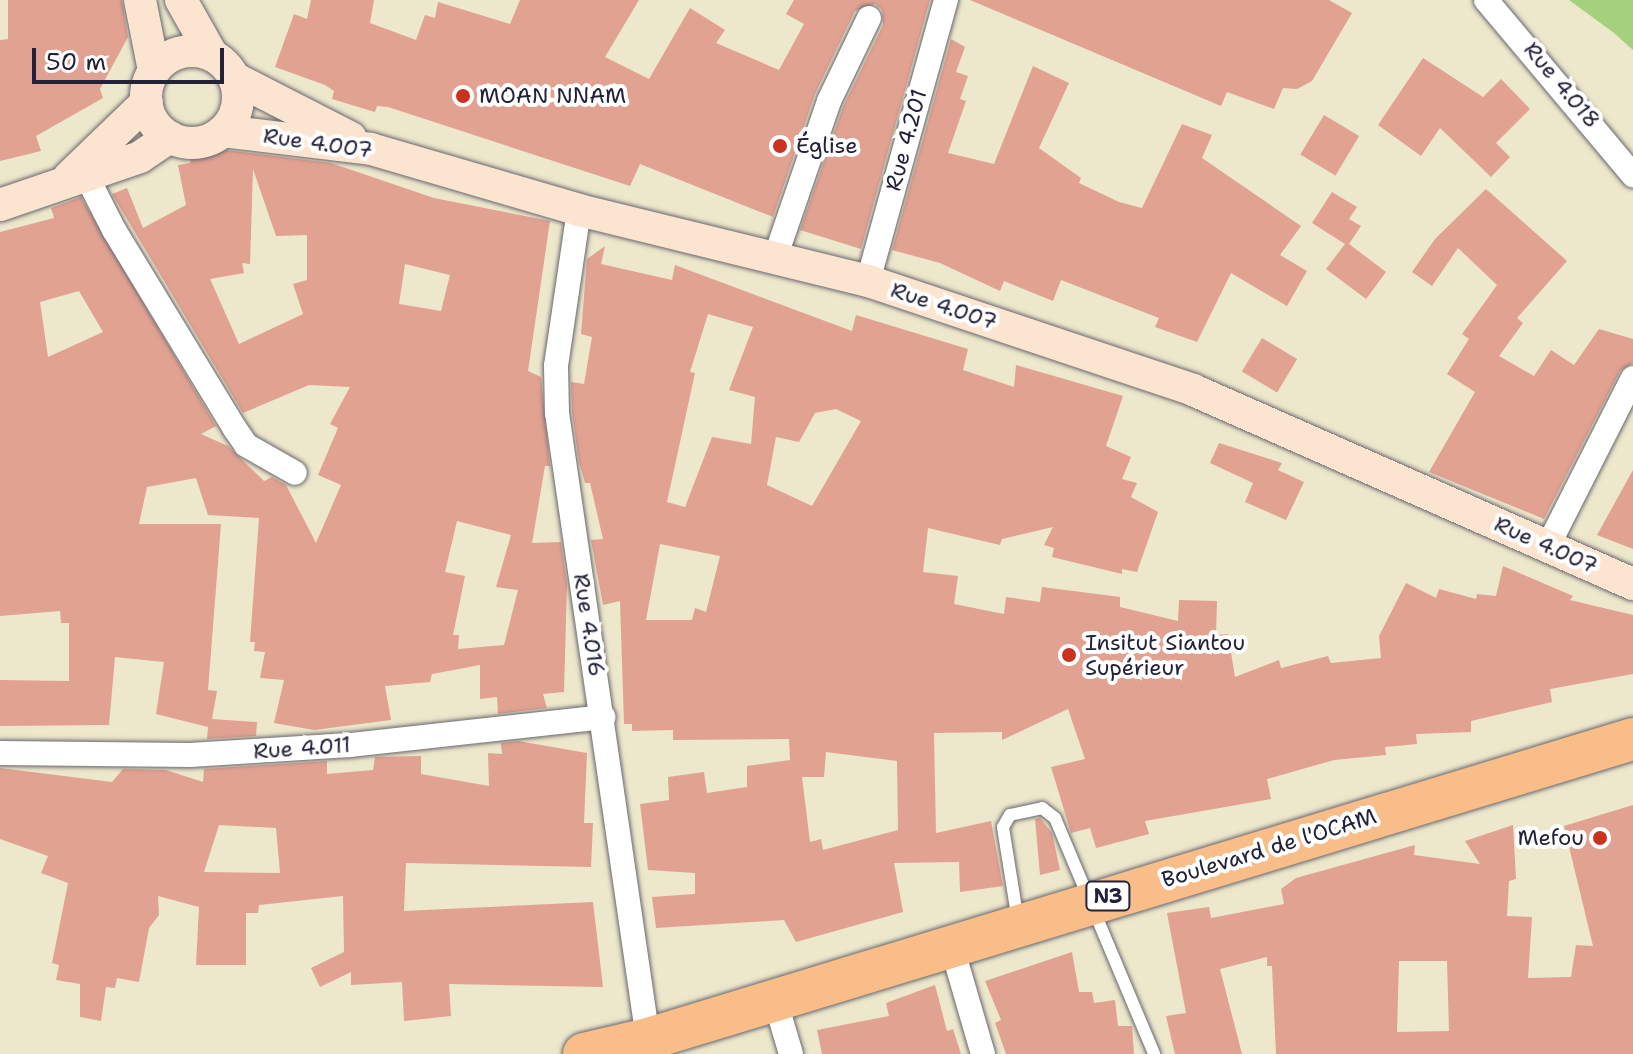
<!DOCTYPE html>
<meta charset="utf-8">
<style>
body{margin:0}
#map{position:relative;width:1633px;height:1054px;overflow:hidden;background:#ede7cc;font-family:"Shantell Sans",sans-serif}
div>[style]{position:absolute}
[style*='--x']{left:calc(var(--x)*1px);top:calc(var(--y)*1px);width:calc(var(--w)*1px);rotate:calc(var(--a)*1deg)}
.green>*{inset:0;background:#a5d17e}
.building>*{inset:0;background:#e1a292;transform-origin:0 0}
.roads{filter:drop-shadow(0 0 2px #69676e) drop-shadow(0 0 2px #69676e)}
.lane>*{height:12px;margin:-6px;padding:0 6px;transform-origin:6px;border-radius:6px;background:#fff}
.street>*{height:24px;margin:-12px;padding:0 12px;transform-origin:12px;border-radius:12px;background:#fff}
.secondary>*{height:32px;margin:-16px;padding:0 16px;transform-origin:16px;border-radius:16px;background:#fce5d0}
.secondary>.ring{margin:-16px;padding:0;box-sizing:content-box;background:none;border:32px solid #fce5d0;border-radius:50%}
.highway>*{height:42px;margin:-21px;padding:0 21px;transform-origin:21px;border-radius:21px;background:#f8bd89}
.dots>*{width:22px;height:22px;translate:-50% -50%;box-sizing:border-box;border:4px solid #fff;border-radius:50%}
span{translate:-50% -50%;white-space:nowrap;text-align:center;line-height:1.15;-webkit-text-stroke:8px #fff;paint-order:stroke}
.shield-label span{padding:2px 6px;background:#fff;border:2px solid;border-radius:6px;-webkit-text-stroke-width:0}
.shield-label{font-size:20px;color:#22223b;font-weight:700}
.street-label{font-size:22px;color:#22223b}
.poi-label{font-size:22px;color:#22223b}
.left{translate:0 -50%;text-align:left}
.right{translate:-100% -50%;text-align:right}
.scale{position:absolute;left:32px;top:48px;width:192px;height:36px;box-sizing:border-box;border:4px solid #22223b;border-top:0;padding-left:10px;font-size:24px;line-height:28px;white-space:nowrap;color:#22223b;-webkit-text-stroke:6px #fff;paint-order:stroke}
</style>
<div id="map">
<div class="green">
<div style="clip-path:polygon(1569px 0,1633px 0,1633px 50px,1614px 33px)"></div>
</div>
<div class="building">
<div style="clip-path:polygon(8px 0,122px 0,128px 37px,100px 89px,103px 98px,36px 136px,41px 151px,0 161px,0 40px,8px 39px)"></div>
<div style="clip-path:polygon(311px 0,374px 0,370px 23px,416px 40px,425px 15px,435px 18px,438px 2px,510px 24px,520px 0,639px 0,605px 57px,649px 79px,690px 8px,725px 30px,716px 43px,779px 70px,804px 24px,786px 14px,794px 0,930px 0,861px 249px,800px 230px,843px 107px,883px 25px,882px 10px,875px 4px,855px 11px,815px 94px,773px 217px,640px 164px,630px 186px,388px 107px,377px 106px,375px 112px,332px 99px,334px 91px,325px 85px,275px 67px,294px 14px,307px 19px)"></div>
<div style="clip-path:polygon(970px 0,1329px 0,1352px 13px,1312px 81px,1297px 89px,1283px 88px,1274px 109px,1227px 92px,1221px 106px)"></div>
<div style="clip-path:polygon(951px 39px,965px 47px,956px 72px,968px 76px,960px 99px,966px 101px,948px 153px,994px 164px,1033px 66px,1069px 83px,1039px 148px,1081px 178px,1079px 183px,1119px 202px,1142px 208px,1182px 124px,1212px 135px,1202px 158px,1301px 226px,1280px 255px,1307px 271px,1287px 306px,1231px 273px,1197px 342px,1155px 327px,1159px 318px,1061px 280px,1053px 301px,1004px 281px,1000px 291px,940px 263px,892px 250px)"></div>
<div style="clip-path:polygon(1423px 58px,1483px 97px,1501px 79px,1530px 109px,1496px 143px,1510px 157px,1491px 177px,1440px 128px,1421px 156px,1378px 125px)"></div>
<div style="left:1324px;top:115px;width:41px;height:46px;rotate:31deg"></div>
<div style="clip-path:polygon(evenodd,226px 150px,331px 163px,434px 198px,550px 221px,528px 371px,541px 377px,550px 466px,545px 466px,532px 543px,561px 542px,567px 584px,564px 692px,543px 694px,547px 708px,498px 714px,497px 697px,480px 699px,480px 665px,432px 674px,430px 682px,385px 686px,391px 720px,314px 730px,274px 723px,284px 680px,260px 678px,265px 652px,254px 651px,255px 642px,250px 642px,259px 518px,208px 515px,196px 478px,147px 487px,139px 524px,221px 524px,208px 690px,217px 691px,212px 719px,257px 722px,256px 736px,207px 739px,208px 727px,156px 714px,164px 662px,115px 657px,109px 725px,0 726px,0 680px,69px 681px,69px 623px,61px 623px,60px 611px,0 616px,0 232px,54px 218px,51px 208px,81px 197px,216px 426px,201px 434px,228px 446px,264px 481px,272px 477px,286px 485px,316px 543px,341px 485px,318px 475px,338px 428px,330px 424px,350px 387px,309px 385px,243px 413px,112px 194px,127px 188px,143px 228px,186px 205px,178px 165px,190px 163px,191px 155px,226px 150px,253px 169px,276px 236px,307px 235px,307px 280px,293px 284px,303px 314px,239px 344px,210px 279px,244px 273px,242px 263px,250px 264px,253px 169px,226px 150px,405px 264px,450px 275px,441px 311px,399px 304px,405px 264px,226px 150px,79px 291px,103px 332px,48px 357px,40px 302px,79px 291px,226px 150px,457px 521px,511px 535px,496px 587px,518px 590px,504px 645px,458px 649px,459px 635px,453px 635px,465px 576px,445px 572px,457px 521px)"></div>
<div style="clip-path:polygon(1486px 189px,1567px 261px,1517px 318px,1523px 323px,1499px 356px,1534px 376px,1551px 350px,1574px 365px,1599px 329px,1633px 339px,1633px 363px,1620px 371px,1544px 519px,1429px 472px,1475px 392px,1447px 374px,1469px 339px,1462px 334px,1497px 285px,1458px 248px,1432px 286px,1412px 272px,1435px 239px)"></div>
<div style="clip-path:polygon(1332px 192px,1357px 207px,1349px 219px,1361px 226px,1349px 244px,1386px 272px,1366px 299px,1326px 269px,1345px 244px,1312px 223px)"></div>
<div style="clip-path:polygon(evenodd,605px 246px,601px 264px,672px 280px,675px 265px,852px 331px,856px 315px,968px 349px,963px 370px,1014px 387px,1016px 365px,1123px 396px,1106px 446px,1131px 457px,1122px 479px,1137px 483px,1131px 497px,1158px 512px,1137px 572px,1122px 569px,1122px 574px,1052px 557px,1054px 548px,1044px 545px,1053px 527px,1002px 539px,1000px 545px,928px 528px,923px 572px,958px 576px,954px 604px,1004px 614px,1006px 597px,1040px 602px,1042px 587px,1120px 597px,1120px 607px,1178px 621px,1179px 600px,1217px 601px,1216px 635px,1228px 634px,1235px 677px,1279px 660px,1281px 668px,1328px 656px,1331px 663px,1381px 658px,1379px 636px,1406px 583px,1436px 598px,1439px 589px,1476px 599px,1477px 594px,1496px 596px,1503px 566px,1573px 596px,1570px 600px,1633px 615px,1633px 674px,1550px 689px,1552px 702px,1471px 721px,1471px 732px,1416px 734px,1417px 744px,1385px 747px,1386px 755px,1334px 760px,1267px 779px,1271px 799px,1145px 821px,1149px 834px,1096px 848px,1090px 828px,1071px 833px,1051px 767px,1085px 759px,1068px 709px,1002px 740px,1002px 732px,934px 733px,936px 833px,991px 821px,1003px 886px,960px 892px,959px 862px,894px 863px,903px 912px,796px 942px,784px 920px,656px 928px,652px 897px,695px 894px,695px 873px,648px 870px,640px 804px,669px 800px,668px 777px,704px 772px,707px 793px,747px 787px,747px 766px,790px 760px,789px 739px,673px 740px,673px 730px,632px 731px,632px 724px,624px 724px,620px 601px,603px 605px,591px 540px,603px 539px,590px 483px,585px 483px,579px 462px,572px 412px,571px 382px,584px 384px,592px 337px,581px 334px,587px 259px,605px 246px,708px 314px,753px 327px,729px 390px,755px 397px,751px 444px,712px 437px,685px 507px,667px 502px,695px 373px,690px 372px,708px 314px,605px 246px,836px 409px,861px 421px,812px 506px,767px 485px,776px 437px,799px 442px,815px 413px,836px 409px,605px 246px,660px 544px,720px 556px,706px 612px,695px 608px,692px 620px,646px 620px,660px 544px,605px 246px,826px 752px,897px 761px,898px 830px,823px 850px,821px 839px,810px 842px,802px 777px,824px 777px,826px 752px)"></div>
<div style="left:1262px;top:338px;width:41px;height:39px;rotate:31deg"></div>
<div style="clip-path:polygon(1219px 443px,1282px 463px,1278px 470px,1304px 482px,1286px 520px,1245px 502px,1253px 483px,1210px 463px)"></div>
<div style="clip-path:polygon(1633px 470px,1633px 549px,1597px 535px)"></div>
<div style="clip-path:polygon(evenodd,518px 741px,587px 753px,584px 823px,593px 823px,591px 867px,406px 863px,404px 911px,593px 902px,603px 987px,449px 984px,451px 1016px,404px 1021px,402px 982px,351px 985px,351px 972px,320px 987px,311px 968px,344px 952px,343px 896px,259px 905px,258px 913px,246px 913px,246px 965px,196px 965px,199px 907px,158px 896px,159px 915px,149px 928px,139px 982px,117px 978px,115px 988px,106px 987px,101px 1021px,80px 1017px,80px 984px,56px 980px,59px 965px,52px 963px,68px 883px,41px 873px,48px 856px,0 839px,0 768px,112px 782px,123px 769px,166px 770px,203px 782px,204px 769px,327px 761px,327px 774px,373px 770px,375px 757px,421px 756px,421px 774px,489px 786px,488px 753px,502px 754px,501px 743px,518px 741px,219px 825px,276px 828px,280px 873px,204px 872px,219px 825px)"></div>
<div style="clip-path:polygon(evenodd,1633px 805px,1633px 1054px,1276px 1054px,1272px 966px,1267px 966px,1267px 957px,1220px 969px,1242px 1054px,1175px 1054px,1166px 1016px,1186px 1013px,1167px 913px,1209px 907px,1211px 918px,1284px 904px,1281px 889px,1296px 878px,1415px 845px,1414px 855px,1480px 864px,1465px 841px,1513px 825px,1516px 879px,1509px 881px,1507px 916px,1532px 917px,1528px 978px,1571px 977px,1576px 945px,1593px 946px,1564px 826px,1633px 805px,1399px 961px,1447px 961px,1449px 1031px,1397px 1032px,1399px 961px)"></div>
<div style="clip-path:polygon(1040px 818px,1052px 833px,1060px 870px,1040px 875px,1035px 819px)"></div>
<div style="clip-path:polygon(1072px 952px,1079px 992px,1092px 992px,1094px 1003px,1115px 1000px,1118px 1026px,1132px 1026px,1134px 1054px,1006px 1054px,995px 1023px,1001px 1020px,985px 981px)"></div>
<div style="clip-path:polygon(935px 985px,947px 1031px,953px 1029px,961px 1054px,822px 1054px,817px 1030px,889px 1016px,886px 1003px)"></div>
</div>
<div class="roads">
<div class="lane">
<div style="--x:1018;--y:921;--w:95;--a:-99.1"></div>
<div style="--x:1003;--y:827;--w:14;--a:-60"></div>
<div style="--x:1010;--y:815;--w:33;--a:-12"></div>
<div style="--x:1042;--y:808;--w:16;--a:38"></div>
<div style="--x:1055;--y:818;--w:256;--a:67.2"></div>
</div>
<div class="street">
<div style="--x:1486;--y:0;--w:229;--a:50"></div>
<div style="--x:87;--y:177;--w:59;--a:63"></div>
<div style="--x:114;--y:230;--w:233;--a:58.7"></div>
<div style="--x:235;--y:429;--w:19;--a:55"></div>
<div style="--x:246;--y:445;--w:56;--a:29.7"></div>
<div style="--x:579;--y:210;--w:158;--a:98.4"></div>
<div style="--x:556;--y:366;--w:47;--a:88.8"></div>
<div style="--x:557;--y:413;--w:633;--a:81.73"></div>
<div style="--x:775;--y:258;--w:166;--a:-71"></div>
<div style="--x:829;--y:101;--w:92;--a:-64.3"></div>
<div style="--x:868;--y:281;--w:292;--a:-74.5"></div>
<div style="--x:1548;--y:546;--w:188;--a:-63.2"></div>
<div style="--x:0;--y:753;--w:190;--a:0.6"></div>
<div style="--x:190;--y:755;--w:160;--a:-3.6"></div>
<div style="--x:350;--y:745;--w:255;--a:-6.3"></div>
<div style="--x:951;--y:944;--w:115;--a:73.8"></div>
<div style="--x:775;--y:1000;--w:56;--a:73.5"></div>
</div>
<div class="secondary">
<div style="--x:140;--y:0;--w:72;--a:78.8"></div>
<div style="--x:181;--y:0;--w:63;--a:60.6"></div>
<div class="ring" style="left:146px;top:51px;width:60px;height:60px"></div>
<div style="--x:234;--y:78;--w:131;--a:27.1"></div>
<div style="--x:223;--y:131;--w:149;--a:6.9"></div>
<div style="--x:371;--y:149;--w:217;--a:16.3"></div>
<div style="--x:579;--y:210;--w:298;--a:13.8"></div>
<div style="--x:868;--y:281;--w:343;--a:18.5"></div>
<div style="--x:1193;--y:390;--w:481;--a:23.8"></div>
<div style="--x:69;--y:177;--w:108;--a:-43.9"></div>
<div style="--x:0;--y:205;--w:148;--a:-18.9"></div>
<div style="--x:140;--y:157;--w:36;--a:-34"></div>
</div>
<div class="highway">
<div style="--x:584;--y:1054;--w:66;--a:-13.2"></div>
<div style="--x:648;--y:1039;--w:1030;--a:-16.94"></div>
</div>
</div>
<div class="dots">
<div style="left:463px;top:96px;background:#c8321e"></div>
<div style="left:780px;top:146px;background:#c8321e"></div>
<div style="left:1069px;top:655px;background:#c8321e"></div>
<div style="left:1600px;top:838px;background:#c8321e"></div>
</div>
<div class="shield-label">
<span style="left:1108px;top:896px">N3</span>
</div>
<div class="street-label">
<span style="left:1562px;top:85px;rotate:50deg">Rue 4.018</span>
<span style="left:906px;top:140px;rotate:-75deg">Rue 4.201</span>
<span style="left:318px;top:143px;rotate:8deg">Rue 4.007</span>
<span style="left:944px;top:306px;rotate:18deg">Rue 4.007</span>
<span style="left:1546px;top:545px;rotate:24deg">Rue 4.007</span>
<span style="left:589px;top:625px;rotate:81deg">Rue 4.016</span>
<span style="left:302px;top:748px;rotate:-4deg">Rue 4.011</span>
<span style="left:1269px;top:848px;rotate:-17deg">Boulevard de l'OCAM</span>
</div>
<div class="poi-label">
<span class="left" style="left:479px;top:96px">MOAN NNAM</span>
<span class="left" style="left:796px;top:146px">Église</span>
<span class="left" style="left:1085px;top:655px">Insitut Siantou<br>Supérieur</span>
<span class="right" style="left:1584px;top:838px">Mefou</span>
</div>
<div class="scale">50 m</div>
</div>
